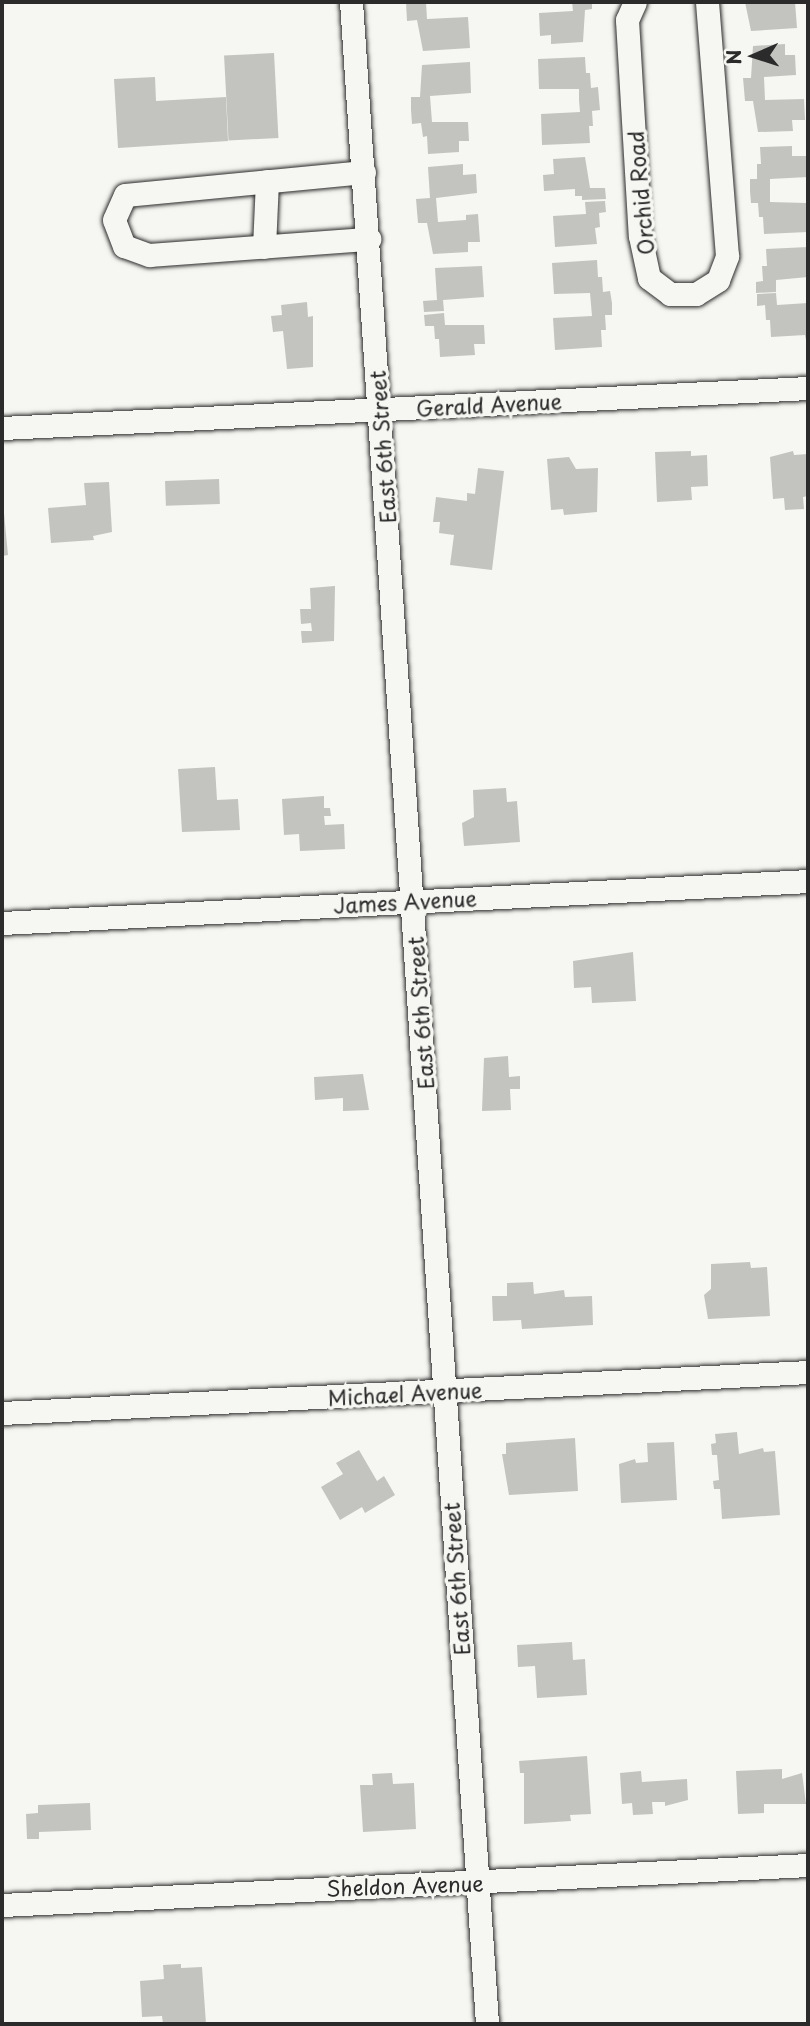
<!DOCTYPE html>
<style>
body{margin:0}
#map{position:relative;width:810px;height:2026px;overflow:hidden;background:#f6f6f2;font-family:"Playpen Sans",sans-serif}
div>[style]{position:absolute}
[style*='--x']{left:calc(var(--x)*1px);top:calc(var(--y)*1px);width:calc(var(--w)*1px);rotate:calc(var(--a)*1deg)}
.building>*{inset:0;background:#c3c3c0;transform-origin:0 0}
.roads{filter:drop-shadow(0 0 2px #2b2b2b) drop-shadow(0 0 2px #2b2b2b)}
.minor>*{height:23px;margin:-11.5px;padding:0 11.5px;transform-origin:11.5px;border-radius:11.5px;background:#f6f6f2}
span{translate:-50% -50%;white-space:nowrap;text-align:center;line-height:1.15;-webkit-text-stroke:7px #f6f6f2;paint-order:stroke}
.street-label{font-size:21px;color:#2b2b2b}
.frame{position:absolute;inset:0;border:4px solid #2b2b2b;pointer-events:none}
.north{position:absolute;left:719px;top:21px;width:70px;height:70px;-webkit-text-stroke:5px #f6f6f2;paint-order:stroke;rotate:267deg;font-size:19px;font-weight:700;line-height:28px;text-align:center;color:#2b2b2b}
.north::after{content:'';display:block;margin:auto;width:24px;height:32px;background:#2b2b2b;clip-path:polygon(50% 0,100% 100%,50% 72%,0 100%)}
</style>
<div id="map">
<div class="building">
<div style="clip-path:polygon(406px 2px,426px 2px,427px 19px,468px 17px,470px 48px,423px 51px,417px 20px,407px 21px)"></div>
<div style="clip-path:polygon(572px 2px,592px 2px,592px 9px,585px 10px,583px 42px,551px 44px,551px 35px,540px 36px,539px 13px,573px 11px)"></div>
<div style="clip-path:polygon(745px 2px,795px 2px,797px 28px,751px 31px)"></div>
<div style="clip-path:polygon(785px 44px,785px 55px,795px 55px,796px 75px,764px 77px,765px 100px,804px 99px,805px 120px,792px 120px,793px 131px,758px 132px,753px 101px,745px 101px,743px 78px,751px 78px,753px 46px)"></div>
<div style="left:274px;top:53px;width:85px;height:50px;rotate:87deg"></div>
<div style="clip-path:polygon(585px 57px,586px 73px,590px 73px,591px 88px,598px 87px,599px 99px,600px 110px,592px 111px,593px 126px,589px 126px,590px 143px,542px 145px,541px 114px,580px 112px,579px 100px,579px 89px,539px 89px,538px 59px)"></div>
<div style="clip-path:polygon(470px 62px,471px 93px,430px 96px,432px 122px,468px 122px,469px 141px,459px 141px,459px 152px,428px 154px,427px 136px,423px 137px,421px 123px,412px 124px,411px 110px,411px 97px,420px 97px,422px 65px)"></div>
<div style="clip-path:polygon(155px 77px,156px 101px,226px 97px,228px 141px,118px 148px,114px 79px)"></div>
<div style="clip-path:polygon(792px 146px,792px 156px,808px 156px,808px 177px,770px 179px,770px 202px,806px 203px,808px 232px,764px 234px,763px 217px,759px 217px,758px 203px,751px 203px,750px 191px,750px 179px,757px 179px,757px 164px,761px 164px,760px 147px)"></div>
<div style="clip-path:polygon(585px 157px,590px 188px,605px 188px,606px 199px,582px 200px,582px 196px,575px 196px,575px 189px,544px 191px,543px 175px,554px 174px,553px 159px)"></div>
<div style="clip-path:polygon(463px 164px,463px 175px,476px 174px,477px 193px,436px 198px,438px 222px,466px 220px,466px 215px,478px 214px,480px 242px,468px 242px,468px 252px,433px 254px,427px 223px,418px 223px,416px 199px,430px 198px,428px 167px)"></div>
<div style="clip-path:polygon(605px 201px,606px 212px,599px 213px,600px 227px,595px 228px,597px 244px,555px 247px,553px 216px,586px 214px,585px 202px)"></div>
<div style="clip-path:polygon(808px 247px,808px 277px,776px 280px,776px 292px,756px 293px,756px 282px,763px 281px,762px 266px,767px 266px,766px 249px)"></div>
<div style="clip-path:polygon(597px 260px,598px 277px,602px 277px,603px 292px,610px 291px,612px 303px,612px 315px,605px 315px,606px 330px,601px 330px,602px 347px,555px 350px,553px 318px,592px 316px,590px 293px,554px 294px,552px 263px)"></div>
<div style="clip-path:polygon(482px 266px,484px 297px,443px 300px,444px 311px,424px 312px,423px 301px,437px 300px,435px 268px)"></div>
<div style="clip-path:polygon(776px 293px,777px 305px,808px 303px,808px 349px,805px 335px,771px 337px,770px 320px,766px 320px,765px 305px,757px 306px,757px 294px)"></div>
<div style="clip-path:polygon(307px 302px,308px 317px,313px 316px,313px 367px,287px 369px,283px 331px,273px 332px,271px 316px,282px 315px,281px 305px)"></div>
<div style="clip-path:polygon(444px 313px,445px 325px,484px 325px,485px 344px,474px 344px,475px 355px,440px 357px,439px 339px,435px 339px,434px 326px,425px 326px,424px 315px)"></div>
<div style="clip-path:polygon(691px 451px,691px 456px,707px 455px,708px 486px,691px 487px,692px 500px,657px 502px,655px 452px)"></div>
<div style="clip-path:polygon(793px 451px,794px 455px,808px 454px,808px 496px,803px 497px,804px 509px,785px 510px,784px 498px,773px 499px,770px 457px)"></div>
<div style="clip-path:polygon(569px 457px,576px 469px,598px 468px,597px 512px,564px 515px,563px 509px,551px 510px,547px 459px)"></div>
<div style="clip-path:polygon(478px 468px,504px 471px,492px 570px,450px 565px,454px 535px,439px 533px,440px 522px,433px 522px,436px 497px,467px 501px,467px 493px,475px 494px)"></div>
<div style="left:219px;top:479px;width:25px;height:54px;rotate:88deg"></div>
<div style="clip-path:polygon(109px 482px,112px 532px,93px 536px,94px 540px,51px 543px,48px 508px,86px 505px,84px 483px)"></div>
<div style="clip-path:polygon(2px 492px,8px 555px,2px 556px)"></div>
<div style="clip-path:polygon(335px 586px,334px 641px,302px 643px,301px 631px,312px 631px,311px 623px,301px 624px,300px 609px,311px 609px,310px 588px)"></div>
<div style="clip-path:polygon(215px 767px,217px 800px,238px 799px,240px 830px,182px 832px,178px 769px)"></div>
<div style="clip-path:polygon(506px 788px,507px 802px,517px 801px,520px 842px,464px 846px,462px 823px,474px 817px,473px 790px)"></div>
<div style="clip-path:polygon(324px 796px,324px 808px,330px 808px,331px 816px,324px 816px,325px 825px,344px 824px,345px 849px,300px 851px,299px 834px,284px 835px,282px 799px)"></div>
<div style="clip-path:polygon(633px 952px,636px 1001px,592px 1003px,591px 987px,574px 988px,573px 961px)"></div>
<div style="clip-path:polygon(508px 1056px,509px 1077px,520px 1076px,520px 1089px,510px 1089px,511px 1110px,482px 1111px,484px 1058px)"></div>
<div style="clip-path:polygon(363px 1074px,369px 1110px,343px 1111px,343px 1098px,315px 1100px,314px 1077px)"></div>
<div style="clip-path:polygon(750px 1262px,751px 1268px,767px 1267px,770px 1316px,708px 1319px,704px 1295px,711px 1289px,711px 1264px)"></div>
<div style="clip-path:polygon(533px 1282px,534px 1294px,564px 1290px,565px 1297px,592px 1296px,593px 1325px,522px 1329px,521px 1320px,493px 1321px,492px 1296px,507px 1296px,507px 1283px)"></div>
<div style="clip-path:polygon(737px 1432px,739px 1454px,763px 1448px,764px 1452px,775px 1451px,780px 1515px,722px 1519px,720px 1489px,714px 1489px,713px 1481px,719px 1480px,717px 1455px,712px 1455px,711px 1444px,716px 1443px,715px 1434px)"></div>
<div style="clip-path:polygon(575px 1438px,578px 1491px,509px 1495px,502px 1454px,506px 1454px,506px 1443px)"></div>
<div style="clip-path:polygon(674px 1442px,677px 1500px,621px 1503px,619px 1464px,635px 1459px,636px 1463px,648px 1462px,647px 1443px)"></div>
<div style="clip-path:polygon(359px 1450px,377px 1481px,384px 1476px,395px 1495px,365px 1513px,362px 1507px,340px 1520px,321px 1487px,343px 1474px,336px 1463px)"></div>
<div style="clip-path:polygon(572px 1642px,573px 1660px,585px 1659px,587px 1695px,537px 1698px,535px 1666px,518px 1667px,517px 1645px)"></div>
<div style="clip-path:polygon(587px 1756px,591px 1814px,570px 1815px,571px 1821px,524px 1824px,524px 1773px,520px 1773px,519px 1761px)"></div>
<div style="clip-path:polygon(782px 1769px,782px 1779px,802px 1773px,806px 1804px,764px 1804px,764px 1813px,738px 1814px,736px 1771px)"></div>
<div style="clip-path:polygon(641px 1771px,642px 1782px,687px 1779px,688px 1800px,665px 1806px,665px 1802px,652px 1802px,653px 1814px,633px 1815px,632px 1803px,622px 1804px,620px 1773px)"></div>
<div style="clip-path:polygon(392px 1773px,393px 1784px,414px 1783px,416px 1829px,363px 1832px,360px 1785px,373px 1785px,372px 1774px)"></div>
<div style="clip-path:polygon(90px 1803px,91px 1830px,39px 1832px,39px 1839px,27px 1839px,26px 1814px,38px 1813px,38px 1805px)"></div>
<div style="clip-path:polygon(181px 1964px,181px 1968px,202px 1967px,206px 2024px,163px 2024px,162px 2016px,142px 2017px,140px 1981px,164px 1979px,163px 1965px)"></div>
</div>
<div class="roads">
<div class="minor">
<div style="--x:351;--y:2;--w:2027;--a:86.15"></div>
<div style="--x:635;--y:2;--w:20;--a:114"></div>
<div style="--x:627;--y:20;--w:216;--a:86.6"></div>
<div style="--x:640;--y:236;--w:43;--a:77.9"></div>
<div style="--x:649;--y:278;--w:26;--a:37"></div>
<div style="--x:670;--y:294;--w:26;--a:0"></div>
<div style="--x:696;--y:294;--w:26;--a:-32"></div>
<div style="--x:718;--y:280;--w:26;--a:-69"></div>
<div style="--x:727;--y:256;--w:255;--a:-94.5"></div>
<div style="--x:364;--y:172;--w:240;--a:174.5"></div>
<div style="--x:125;--y:195;--w:27;--a:114"></div>
<div style="--x:114;--y:220;--w:28;--a:69"></div>
<div style="--x:124;--y:246;--w:27;--a:20"></div>
<div style="--x:149;--y:255;--w:221;--a:-4.2"></div>
<div style="--x:264;--y:247;--w:66;--a:-87.4"></div>
<div style="--x:2;--y:428;--w:807;--a:-2.84"></div>
<div style="--x:2;--y:923;--w:807;--a:-2.98"></div>
<div style="--x:2;--y:1413;--w:807;--a:-2.91"></div>
<div style="--x:2;--y:1905;--w:807;--a:-2.84"></div>
</div>
</div>
<div class="street-label">
<span style="left:640px;top:193px;rotate:-95deg">Orchid Road</span>
<span style="left:489px;top:404px;rotate:-3deg">Gerald Avenue</span>
<span style="left:382px;top:447px;rotate:-94deg">East 6th Street</span>
<span style="left:405px;top:901px;rotate:-3deg">James Avenue</span>
<span style="left:420px;top:1013px;rotate:-94deg">East 6th Street</span>
<span style="left:405px;top:1393px;rotate:-3deg">Michael Avenue</span>
<span style="left:456px;top:1579px;rotate:-94deg">East 6th Street</span>
<span style="left:405px;top:1885px;rotate:-2deg">Sheldon Avenue</span>
</div>
<div class="frame"></div>
<div class="north">N</div>
</div>
